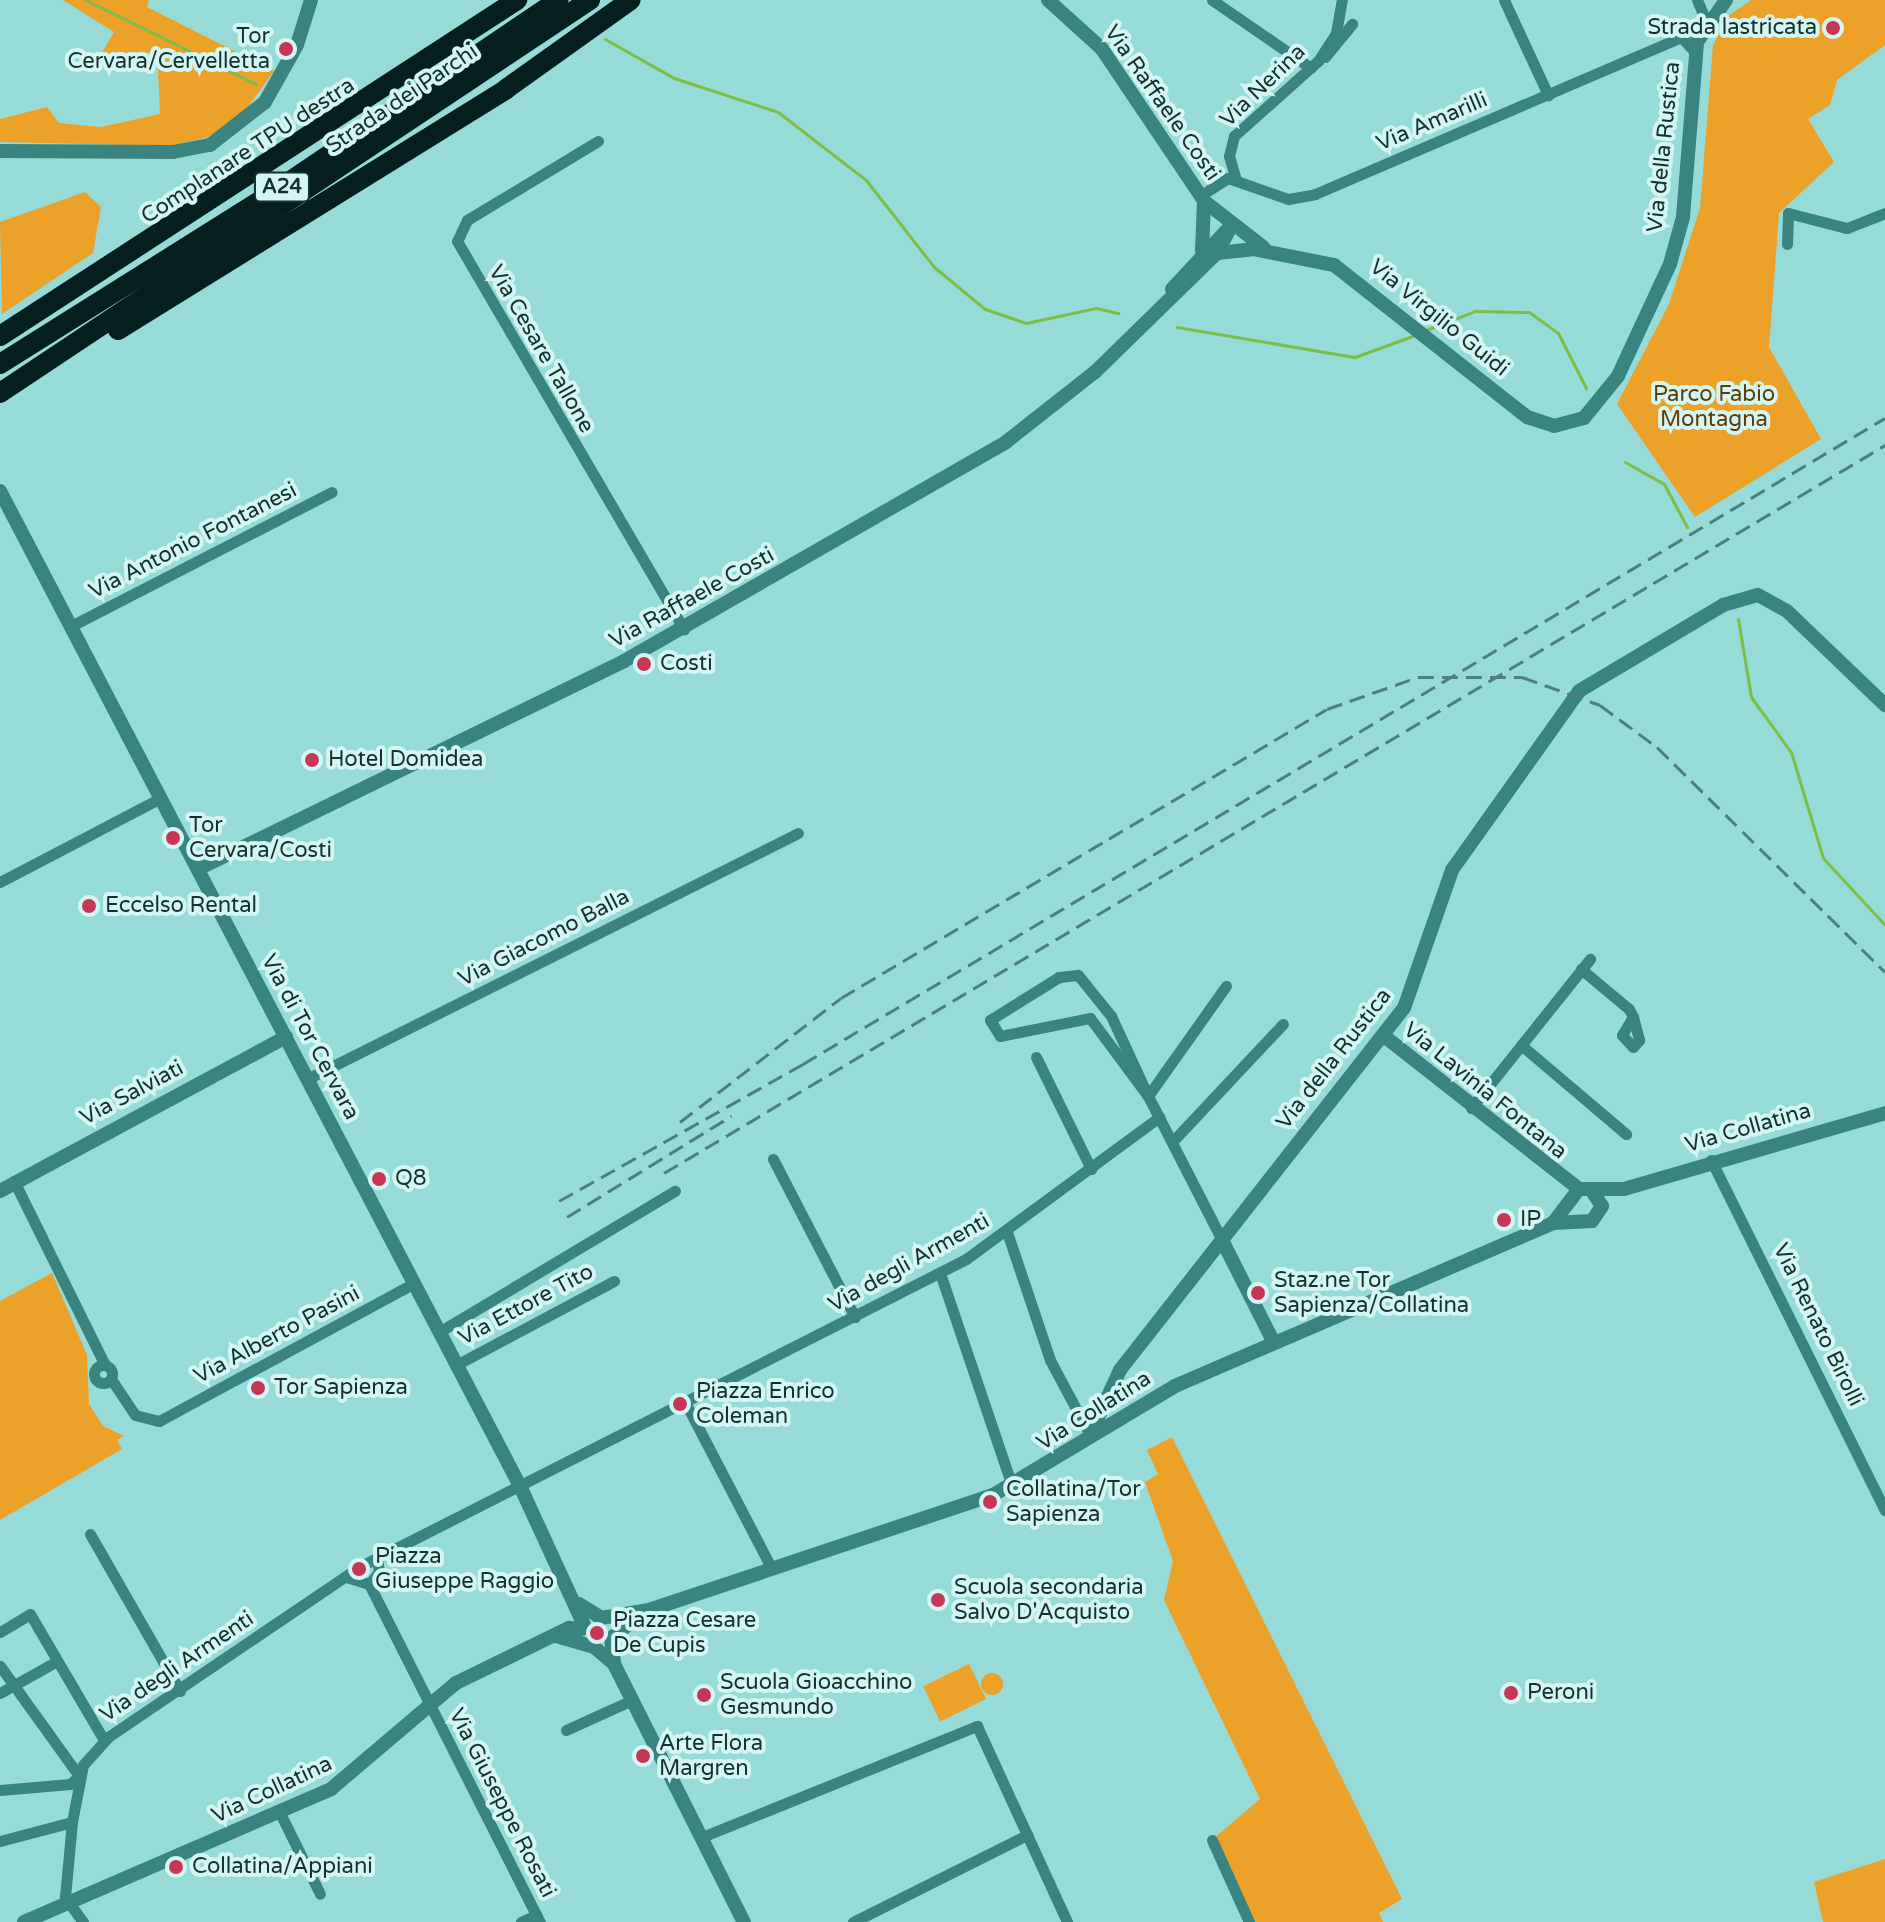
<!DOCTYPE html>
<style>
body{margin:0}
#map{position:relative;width:1885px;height:1922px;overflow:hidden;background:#96dbd8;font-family:"Varela Round",sans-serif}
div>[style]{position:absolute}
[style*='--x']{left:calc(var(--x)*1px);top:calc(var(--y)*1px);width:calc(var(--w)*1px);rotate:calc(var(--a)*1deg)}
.green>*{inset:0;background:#eca128;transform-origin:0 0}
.round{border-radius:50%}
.stream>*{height:3px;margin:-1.5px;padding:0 1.5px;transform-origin:1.5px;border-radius:1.5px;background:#7fbd47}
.minor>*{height:11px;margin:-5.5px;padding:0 5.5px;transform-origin:5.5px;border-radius:5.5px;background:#398381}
.minor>.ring{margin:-5.5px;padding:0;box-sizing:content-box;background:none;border:11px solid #398381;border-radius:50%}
.tertiary>*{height:14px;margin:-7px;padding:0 7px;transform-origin:7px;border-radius:7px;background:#398381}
.motorway>*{height:20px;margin:-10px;padding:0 10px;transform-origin:10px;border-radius:10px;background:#041f1e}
.rail>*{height:3px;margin-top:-1.5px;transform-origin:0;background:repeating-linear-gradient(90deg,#4f7f7d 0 16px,transparent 0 24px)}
.dots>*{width:22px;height:22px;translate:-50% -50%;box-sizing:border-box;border:4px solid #d3f5f3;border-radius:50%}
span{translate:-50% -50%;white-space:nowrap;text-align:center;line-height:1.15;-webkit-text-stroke:8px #d3f5f3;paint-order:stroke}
.shield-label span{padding:2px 6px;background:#d3f5f3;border:2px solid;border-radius:6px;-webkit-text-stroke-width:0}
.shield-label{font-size:20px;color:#143130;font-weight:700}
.poi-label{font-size:22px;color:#143130}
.right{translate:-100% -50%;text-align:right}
.left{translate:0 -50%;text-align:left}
.street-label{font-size:22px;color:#143130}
.park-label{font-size:22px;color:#5d3c08}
</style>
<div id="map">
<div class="green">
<div style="clip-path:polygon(63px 0,149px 0,147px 7px,274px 71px,240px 118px,208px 137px,171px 146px,0 142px,0 119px,47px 107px,59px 123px,101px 127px,160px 114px,157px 51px,97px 61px,114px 32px)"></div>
<div style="clip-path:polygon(1751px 0,1885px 0,1885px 45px,1837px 80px,1830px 105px,1808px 119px,1834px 162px,1779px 213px,1769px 347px,1821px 439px,1695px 517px,1617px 404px,1669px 304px,1700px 208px,1713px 45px,1728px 16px)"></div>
<div style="clip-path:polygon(85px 192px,101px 207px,93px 253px,2px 314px,0 222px)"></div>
<div style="clip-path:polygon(52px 1273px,87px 1355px,89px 1404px,103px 1426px,124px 1436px,117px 1440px,122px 1449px,0 1520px,0 1301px)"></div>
<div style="clip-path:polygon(1172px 1437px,1402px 1899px,1379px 1913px,1383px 1922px,1249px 1922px,1212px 1840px,1260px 1799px,1164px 1600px,1173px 1561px,1145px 1482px,1158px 1474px,1147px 1450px)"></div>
<div style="left:969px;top:1664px;width:39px;height:51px;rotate:64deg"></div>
<div class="round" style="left:981px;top:1673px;width:22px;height:22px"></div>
<div style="clip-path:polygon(1885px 1859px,1885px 1922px,1823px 1922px,1814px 1882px)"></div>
</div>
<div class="stream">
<div style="--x:86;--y:0;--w:190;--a:26.3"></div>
<div style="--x:605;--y:39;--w:79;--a:29.5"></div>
<div style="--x:674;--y:78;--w:109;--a:18.1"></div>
<div style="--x:778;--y:112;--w:111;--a:37.7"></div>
<div style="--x:866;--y:180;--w:110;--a:52"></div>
<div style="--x:934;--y:267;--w:66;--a:39.5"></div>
<div style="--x:985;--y:309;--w:43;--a:18.9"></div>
<div style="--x:1026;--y:323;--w:72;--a:-12.1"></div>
<div style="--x:1096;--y:308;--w:23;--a:13"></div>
<div style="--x:1177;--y:327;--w:181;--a:9.6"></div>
<div style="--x:1355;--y:357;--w:64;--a:-20.1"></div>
<div style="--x:1426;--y:330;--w:53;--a:-21.2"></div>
<div style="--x:1475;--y:311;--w:54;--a:1.1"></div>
<div style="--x:1529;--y:312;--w:36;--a:36"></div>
<div style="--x:1558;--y:333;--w:62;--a:63"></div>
<div style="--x:1625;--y:462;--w:45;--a:29.4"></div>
<div style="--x:1664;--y:484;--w:49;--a:61.9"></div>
<div style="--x:1738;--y:619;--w:79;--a:80.5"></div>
<div style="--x:1751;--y:697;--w:68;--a:54"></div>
<div style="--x:1791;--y:752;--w:111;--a:73.2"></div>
<div style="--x:1823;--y:858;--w:91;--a:47.2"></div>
</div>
<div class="minor">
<div style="--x:1212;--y:0;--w:120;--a:34.5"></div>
<div style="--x:1504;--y:0;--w:105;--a:65.1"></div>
<div style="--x:1696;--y:53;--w:22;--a:-133"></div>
<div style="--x:1681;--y:37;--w:30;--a:-33"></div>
<div style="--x:1706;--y:21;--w:23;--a:-113"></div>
<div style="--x:1325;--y:57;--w:43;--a:-50.7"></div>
<div style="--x:598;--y:141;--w:153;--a:148.9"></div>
<div style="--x:467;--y:220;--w:23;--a:115"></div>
<div style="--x:457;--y:241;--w:450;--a:59.7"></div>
<div style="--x:1236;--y:180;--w:25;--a:-106"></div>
<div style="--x:1229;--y:156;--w:21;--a:-76"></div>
<div style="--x:1234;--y:136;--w:113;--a:-41.8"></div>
<div style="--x:1318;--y:61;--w:33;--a:-57"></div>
<div style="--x:1336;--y:33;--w:34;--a:-80"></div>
<div style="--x:1200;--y:196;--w:33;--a:-33"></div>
<div style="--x:1228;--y:178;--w:64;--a:19.3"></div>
<div style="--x:1288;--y:199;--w:27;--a:-10"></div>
<div style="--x:1315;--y:194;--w:398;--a:-23.2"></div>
<div style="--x:1787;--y:244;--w:31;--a:-88"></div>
<div style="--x:1788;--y:213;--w:61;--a:14.3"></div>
<div style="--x:1847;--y:228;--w:41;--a:-21.5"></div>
<div style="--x:71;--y:626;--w:293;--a:-27.2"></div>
<div style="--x:0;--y:882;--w:182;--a:-27.6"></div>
<div style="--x:1581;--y:969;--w:62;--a:39.8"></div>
<div style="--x:1629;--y:1009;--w:9;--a:63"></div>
<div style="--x:1633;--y:1017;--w:24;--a:75"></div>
<div style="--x:1639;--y:1040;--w:9;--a:131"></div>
<div style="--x:1633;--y:1047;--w:16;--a:-133"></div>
<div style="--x:1622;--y:1035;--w:21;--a:-59"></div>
<div style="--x:1521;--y:1045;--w:138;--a:40.3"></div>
<div style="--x:1036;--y:1057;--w:125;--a:63.8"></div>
<div style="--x:307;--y:1079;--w:549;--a:-26.61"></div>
<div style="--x:1148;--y:1096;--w:88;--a:-114.8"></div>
<div style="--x:1111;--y:1016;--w:53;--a:-128.8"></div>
<div style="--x:1078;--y:975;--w:19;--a:174"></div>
<div style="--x:1059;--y:977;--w:81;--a:148.1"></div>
<div style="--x:990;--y:1020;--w:19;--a:58"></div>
<div style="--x:1000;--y:1036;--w:92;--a:-11.3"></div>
<div style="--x:1090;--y:1018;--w:97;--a:53.4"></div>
<div style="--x:1148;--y:1096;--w:164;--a:62.8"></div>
<div style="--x:1148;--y:1096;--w:135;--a:-54.7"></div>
<div style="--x:1471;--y:1108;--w:191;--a:-51.4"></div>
<div style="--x:1172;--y:1142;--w:162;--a:-46.8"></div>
<div style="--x:773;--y:1159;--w:178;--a:62.6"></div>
<div style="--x:1711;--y:1160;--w:391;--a:63.6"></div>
<div style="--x:14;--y:1181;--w:205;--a:63.7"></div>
<div style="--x:1007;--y:1232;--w:135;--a:71.4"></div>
<div style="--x:1050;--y:1360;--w:85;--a:61.9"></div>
<div style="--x:940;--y:1273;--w:225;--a:71.3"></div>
<div style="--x:439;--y:1332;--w:275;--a:-30.9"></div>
<div class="ring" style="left:94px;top:1365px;width:7px;height:7px"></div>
<div style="--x:456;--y:1365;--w:179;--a:-28"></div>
<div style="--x:111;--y:1379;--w:43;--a:56.3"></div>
<div style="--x:135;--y:1415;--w:25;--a:14"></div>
<div style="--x:159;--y:1421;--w:290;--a:-28.4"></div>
<div style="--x:685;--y:1402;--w:186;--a:62.5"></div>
<div style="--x:90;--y:1534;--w:181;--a:60.2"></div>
<div style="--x:377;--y:1558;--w:14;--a:82"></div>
<div style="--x:379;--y:1572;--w:16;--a:130"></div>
<div style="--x:369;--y:1584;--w:379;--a:63.2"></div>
<div style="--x:346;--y:1577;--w:24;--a:17"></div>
<div style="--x:0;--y:1632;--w:35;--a:-31"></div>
<div style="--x:30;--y:1614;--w:146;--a:59.6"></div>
<div style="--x:0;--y:1666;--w:135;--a:54.3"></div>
<div style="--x:79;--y:1776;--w:12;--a:138"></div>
<div style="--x:70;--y:1784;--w:70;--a:175.1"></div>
<div style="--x:0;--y:1693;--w:65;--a:-29.3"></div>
<div style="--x:566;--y:1730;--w:72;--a:-24.4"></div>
<div style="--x:280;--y:1813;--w:90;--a:63.7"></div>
<div style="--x:702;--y:1837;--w:297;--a:-22"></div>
<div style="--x:977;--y:1726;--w:216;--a:65.3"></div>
<div style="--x:1212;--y:1840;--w:90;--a:65.7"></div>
<div style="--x:0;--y:1841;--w:74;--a:-14.8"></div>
<div style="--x:83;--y:1922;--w:31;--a:-126"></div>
<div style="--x:65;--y:1897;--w:75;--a:-84.7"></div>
<div style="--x:72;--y:1822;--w:58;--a:-79.1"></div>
<div style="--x:83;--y:1765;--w:38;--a:-48"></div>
<div style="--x:108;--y:1737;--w:305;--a:-34.1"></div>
<div style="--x:361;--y:1566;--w:678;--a:-26.9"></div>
<div style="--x:966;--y:1259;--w:240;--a:-36.3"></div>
<div style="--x:521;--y:1922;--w:17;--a:-25"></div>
<div style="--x:853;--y:1922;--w:195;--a:-26.6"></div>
</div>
<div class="tertiary">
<div style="--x:1048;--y:0;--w:73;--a:42.2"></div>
<div style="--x:1102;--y:49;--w:183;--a:56.1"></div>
<div style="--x:1204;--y:201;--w:75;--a:37.9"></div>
<div style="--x:0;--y:151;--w:173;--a:0.3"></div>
<div style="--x:173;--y:152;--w:38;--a:-11"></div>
<div style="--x:210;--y:145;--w:70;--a:-38"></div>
<div style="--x:265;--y:102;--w:65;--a:-60.7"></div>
<div style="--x:297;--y:45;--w:47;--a:-72.7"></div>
<div style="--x:1202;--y:251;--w:50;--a:-87.7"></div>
<div style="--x:1217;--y:253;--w:36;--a:-6"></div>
<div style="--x:1253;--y:249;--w:83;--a:11.2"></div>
<div style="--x:1334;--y:265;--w:246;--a:38.2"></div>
<div style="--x:1527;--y:417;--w:28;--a:18"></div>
<div style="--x:1554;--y:426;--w:31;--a:-15"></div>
<div style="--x:1584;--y:418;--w:54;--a:-51"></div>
<div style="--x:1618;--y:376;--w:123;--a:-65.1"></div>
<div style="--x:1670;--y:264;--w:49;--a:-74.5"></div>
<div style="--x:1683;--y:217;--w:176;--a:-85.4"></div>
<div style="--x:1697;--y:42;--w:51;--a:-55.4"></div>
<div style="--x:1172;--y:289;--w:82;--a:-47"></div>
<div style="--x:0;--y:491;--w:1123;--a:62.41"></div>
<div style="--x:520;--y:1486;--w:153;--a:65.3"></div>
<div style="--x:198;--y:869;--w:474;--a:-26"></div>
<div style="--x:624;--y:661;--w:440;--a:-29.8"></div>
<div style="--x:1006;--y:442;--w:113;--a:-38.2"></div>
<div style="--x:1095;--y:372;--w:170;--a:-44.3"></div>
<div style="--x:1217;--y:253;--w:30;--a:-62"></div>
<div style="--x:1384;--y:1036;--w:248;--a:38.1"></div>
<div style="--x:0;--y:1191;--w:325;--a:-28.3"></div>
<div style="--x:1553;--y:1223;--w:43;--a:-52.6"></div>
<div style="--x:1579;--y:1189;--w:45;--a:0"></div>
<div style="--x:1624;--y:1189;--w:272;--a:-16.2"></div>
<div style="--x:1223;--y:1242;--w:113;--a:63.2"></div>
<div style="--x:1090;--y:1435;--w:72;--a:-65.2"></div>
<div style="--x:1120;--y:1370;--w:460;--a:-51.9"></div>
<div style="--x:1404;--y:1008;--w:146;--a:-70.8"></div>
<div style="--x:1452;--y:870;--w:219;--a:-54.6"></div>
<div style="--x:1579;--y:691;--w:168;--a:-30.8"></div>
<div style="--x:1723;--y:605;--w:36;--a:-16"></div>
<div style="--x:1758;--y:595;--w:33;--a:29"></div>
<div style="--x:1787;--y:611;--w:136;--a:43.8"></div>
<div style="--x:579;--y:1604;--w:26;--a:32"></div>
<div style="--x:601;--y:1618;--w:49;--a:-9.5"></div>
<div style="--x:649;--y:1610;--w:363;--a:-18.5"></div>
<div style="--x:993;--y:1495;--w:212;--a:-30.9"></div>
<div style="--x:1175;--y:1386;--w:412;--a:-23.3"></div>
<div style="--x:1553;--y:1223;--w:39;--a:-3"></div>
<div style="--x:1592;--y:1221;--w:18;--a:-56"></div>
<div style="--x:1602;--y:1206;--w:18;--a:-124"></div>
<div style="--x:642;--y:1614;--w:39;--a:142"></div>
<div style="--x:611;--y:1638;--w:26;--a:83"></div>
<div style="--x:614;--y:1664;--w:289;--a:63.3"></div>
<div style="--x:556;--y:1636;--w:40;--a:16"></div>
<div style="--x:594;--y:1647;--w:26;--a:40"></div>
<div style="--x:24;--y:1922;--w:335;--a:-23.4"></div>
<div style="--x:331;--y:1789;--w:164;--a:-40.3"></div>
<div style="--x:456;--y:1683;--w:126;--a:-26"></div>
<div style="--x:569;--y:1628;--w:13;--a:4"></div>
</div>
<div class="motorway">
<div style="--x:118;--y:330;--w:457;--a:-31.8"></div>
<div style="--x:506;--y:89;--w:153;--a:-35.5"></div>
<div style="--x:0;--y:336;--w:617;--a:-33.02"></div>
<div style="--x:0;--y:364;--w:313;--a:-32.1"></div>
<div style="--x:265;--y:198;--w:354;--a:-34"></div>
<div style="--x:0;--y:393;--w:709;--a:-33.67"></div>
</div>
<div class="rail">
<div style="--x:680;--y:1122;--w:203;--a:-37.6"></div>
<div style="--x:841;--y:998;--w:565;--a:-30.74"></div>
<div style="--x:1327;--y:709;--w:96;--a:-19.4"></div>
<div style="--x:1418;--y:677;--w:104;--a:0"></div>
<div style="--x:1522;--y:677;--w:83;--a:19.7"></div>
<div style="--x:1600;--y:705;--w:71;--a:36.4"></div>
<div style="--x:1657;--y:747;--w:320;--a:44.6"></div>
<div style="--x:664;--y:1173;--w:1422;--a:-30.8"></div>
<div style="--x:559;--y:1201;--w:280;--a:-29.3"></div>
<div style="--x:803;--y:1064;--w:1260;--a:-30.84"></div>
<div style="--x:567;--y:1217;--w:193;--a:-31.6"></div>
</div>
<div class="dots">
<div style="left:1833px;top:28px;background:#c63656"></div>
<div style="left:286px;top:49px;background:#c63656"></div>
<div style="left:644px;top:664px;background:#c63656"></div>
<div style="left:312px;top:760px;background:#c63656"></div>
<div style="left:173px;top:838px;background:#c63656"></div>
<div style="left:89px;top:906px;background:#c63656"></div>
<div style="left:379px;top:1179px;background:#c63656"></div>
<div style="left:1504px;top:1220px;background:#c63656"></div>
<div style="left:1258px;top:1293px;background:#c63656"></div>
<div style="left:258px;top:1388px;background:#c63656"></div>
<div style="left:680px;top:1404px;background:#c63656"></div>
<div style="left:990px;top:1502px;background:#c63656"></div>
<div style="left:359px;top:1569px;background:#c63656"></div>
<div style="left:938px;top:1600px;background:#c63656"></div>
<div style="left:597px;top:1633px;background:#c63656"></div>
<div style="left:1511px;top:1693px;background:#c63656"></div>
<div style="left:704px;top:1695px;background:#c63656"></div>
<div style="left:643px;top:1756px;background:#c63656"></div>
<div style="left:176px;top:1867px;background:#c63656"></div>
</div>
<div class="shield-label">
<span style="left:282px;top:187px">A24</span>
</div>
<div class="poi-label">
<span class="right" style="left:1817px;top:28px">Strada lastricata</span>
<span class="right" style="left:270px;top:49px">Tor<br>Cervara/Cervelletta</span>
<span class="left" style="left:660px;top:664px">Costi</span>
<span class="left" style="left:328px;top:760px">Hotel Domidea</span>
<span class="left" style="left:189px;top:838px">Tor<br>Cervara/Costi</span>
<span class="left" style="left:105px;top:906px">Eccelso Rental</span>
<span class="left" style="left:395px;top:1179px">Q8</span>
<span class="left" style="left:1520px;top:1220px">IP</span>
<span class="left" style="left:1274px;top:1293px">Staz.ne Tor<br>Sapienza/Collatina</span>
<span class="left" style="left:274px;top:1388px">Tor Sapienza</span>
<span class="left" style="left:696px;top:1404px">Piazza Enrico<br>Coleman</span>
<span class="left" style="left:1006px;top:1502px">Collatina/Tor<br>Sapienza</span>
<span class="left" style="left:375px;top:1569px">Piazza<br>Giuseppe Raggio</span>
<span class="left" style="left:954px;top:1600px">Scuola secondaria<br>Salvo D'Acquisto</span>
<span class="left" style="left:613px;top:1633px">Piazza Cesare<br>De Cupis</span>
<span class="left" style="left:720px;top:1695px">Scuola Gioacchino<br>Gesmundo</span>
<span class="left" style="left:1527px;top:1693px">Peroni</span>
<span class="left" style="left:659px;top:1756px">Arte Flora<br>Margren</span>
<span class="left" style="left:192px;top:1867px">Collatina/Appiani</span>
</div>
<div class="street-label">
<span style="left:1263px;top:86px;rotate:-44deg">Via Nerina</span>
<span style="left:402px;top:99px;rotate:-34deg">Strada dei Parchi</span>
<span style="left:1162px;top:103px;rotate:55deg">Via Raffaele Costi</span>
<span style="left:1432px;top:122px;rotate:-23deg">Via Amarilli</span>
<span style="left:1664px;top:147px;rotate:-84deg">Via della Rustica</span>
<span style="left:248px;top:151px;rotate:-33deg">Complanare TPU destra</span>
<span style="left:1439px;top:318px;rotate:39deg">Via Virgilio Guidi</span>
<span style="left:541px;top:349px;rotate:60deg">Via Cesare Tallone</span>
<span style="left:193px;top:541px;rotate:-27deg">Via Antonio Fontanesi</span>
<span style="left:692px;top:598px;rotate:-29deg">Via Raffaele Costi</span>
<span style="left:544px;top:938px;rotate:-27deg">Via Giacomo Balla</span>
<span style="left:310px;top:1037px;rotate:62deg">Via di Tor Cervara</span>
<span style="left:1334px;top:1059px;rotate:-52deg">Via della Rustica</span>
<span style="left:1485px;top:1091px;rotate:39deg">Via Lavinia Fontana</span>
<span style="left:132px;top:1093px;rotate:-28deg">Via Salviati</span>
<span style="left:1748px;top:1128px;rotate:-16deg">Via Collatina</span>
<span style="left:909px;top:1263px;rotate:-29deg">Via degli Armenti</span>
<span style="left:526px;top:1305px;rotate:-28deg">Via Ettore Tito</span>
<span style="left:1818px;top:1325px;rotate:64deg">Via Renato Birolli</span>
<span style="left:277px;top:1335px;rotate:-28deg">Via Alberto Pasini</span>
<span style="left:1094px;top:1411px;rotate:-32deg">Via Collatina</span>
<span style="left:177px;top:1667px;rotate:-34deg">Via degli Armenti</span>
<span style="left:272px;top:1790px;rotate:-25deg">Via Collatina</span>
<span style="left:502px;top:1803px;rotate:63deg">Via Giuseppe Rosati</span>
</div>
<div class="park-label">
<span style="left:1714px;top:407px">Parco Fabio<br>Montagna</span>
</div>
</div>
